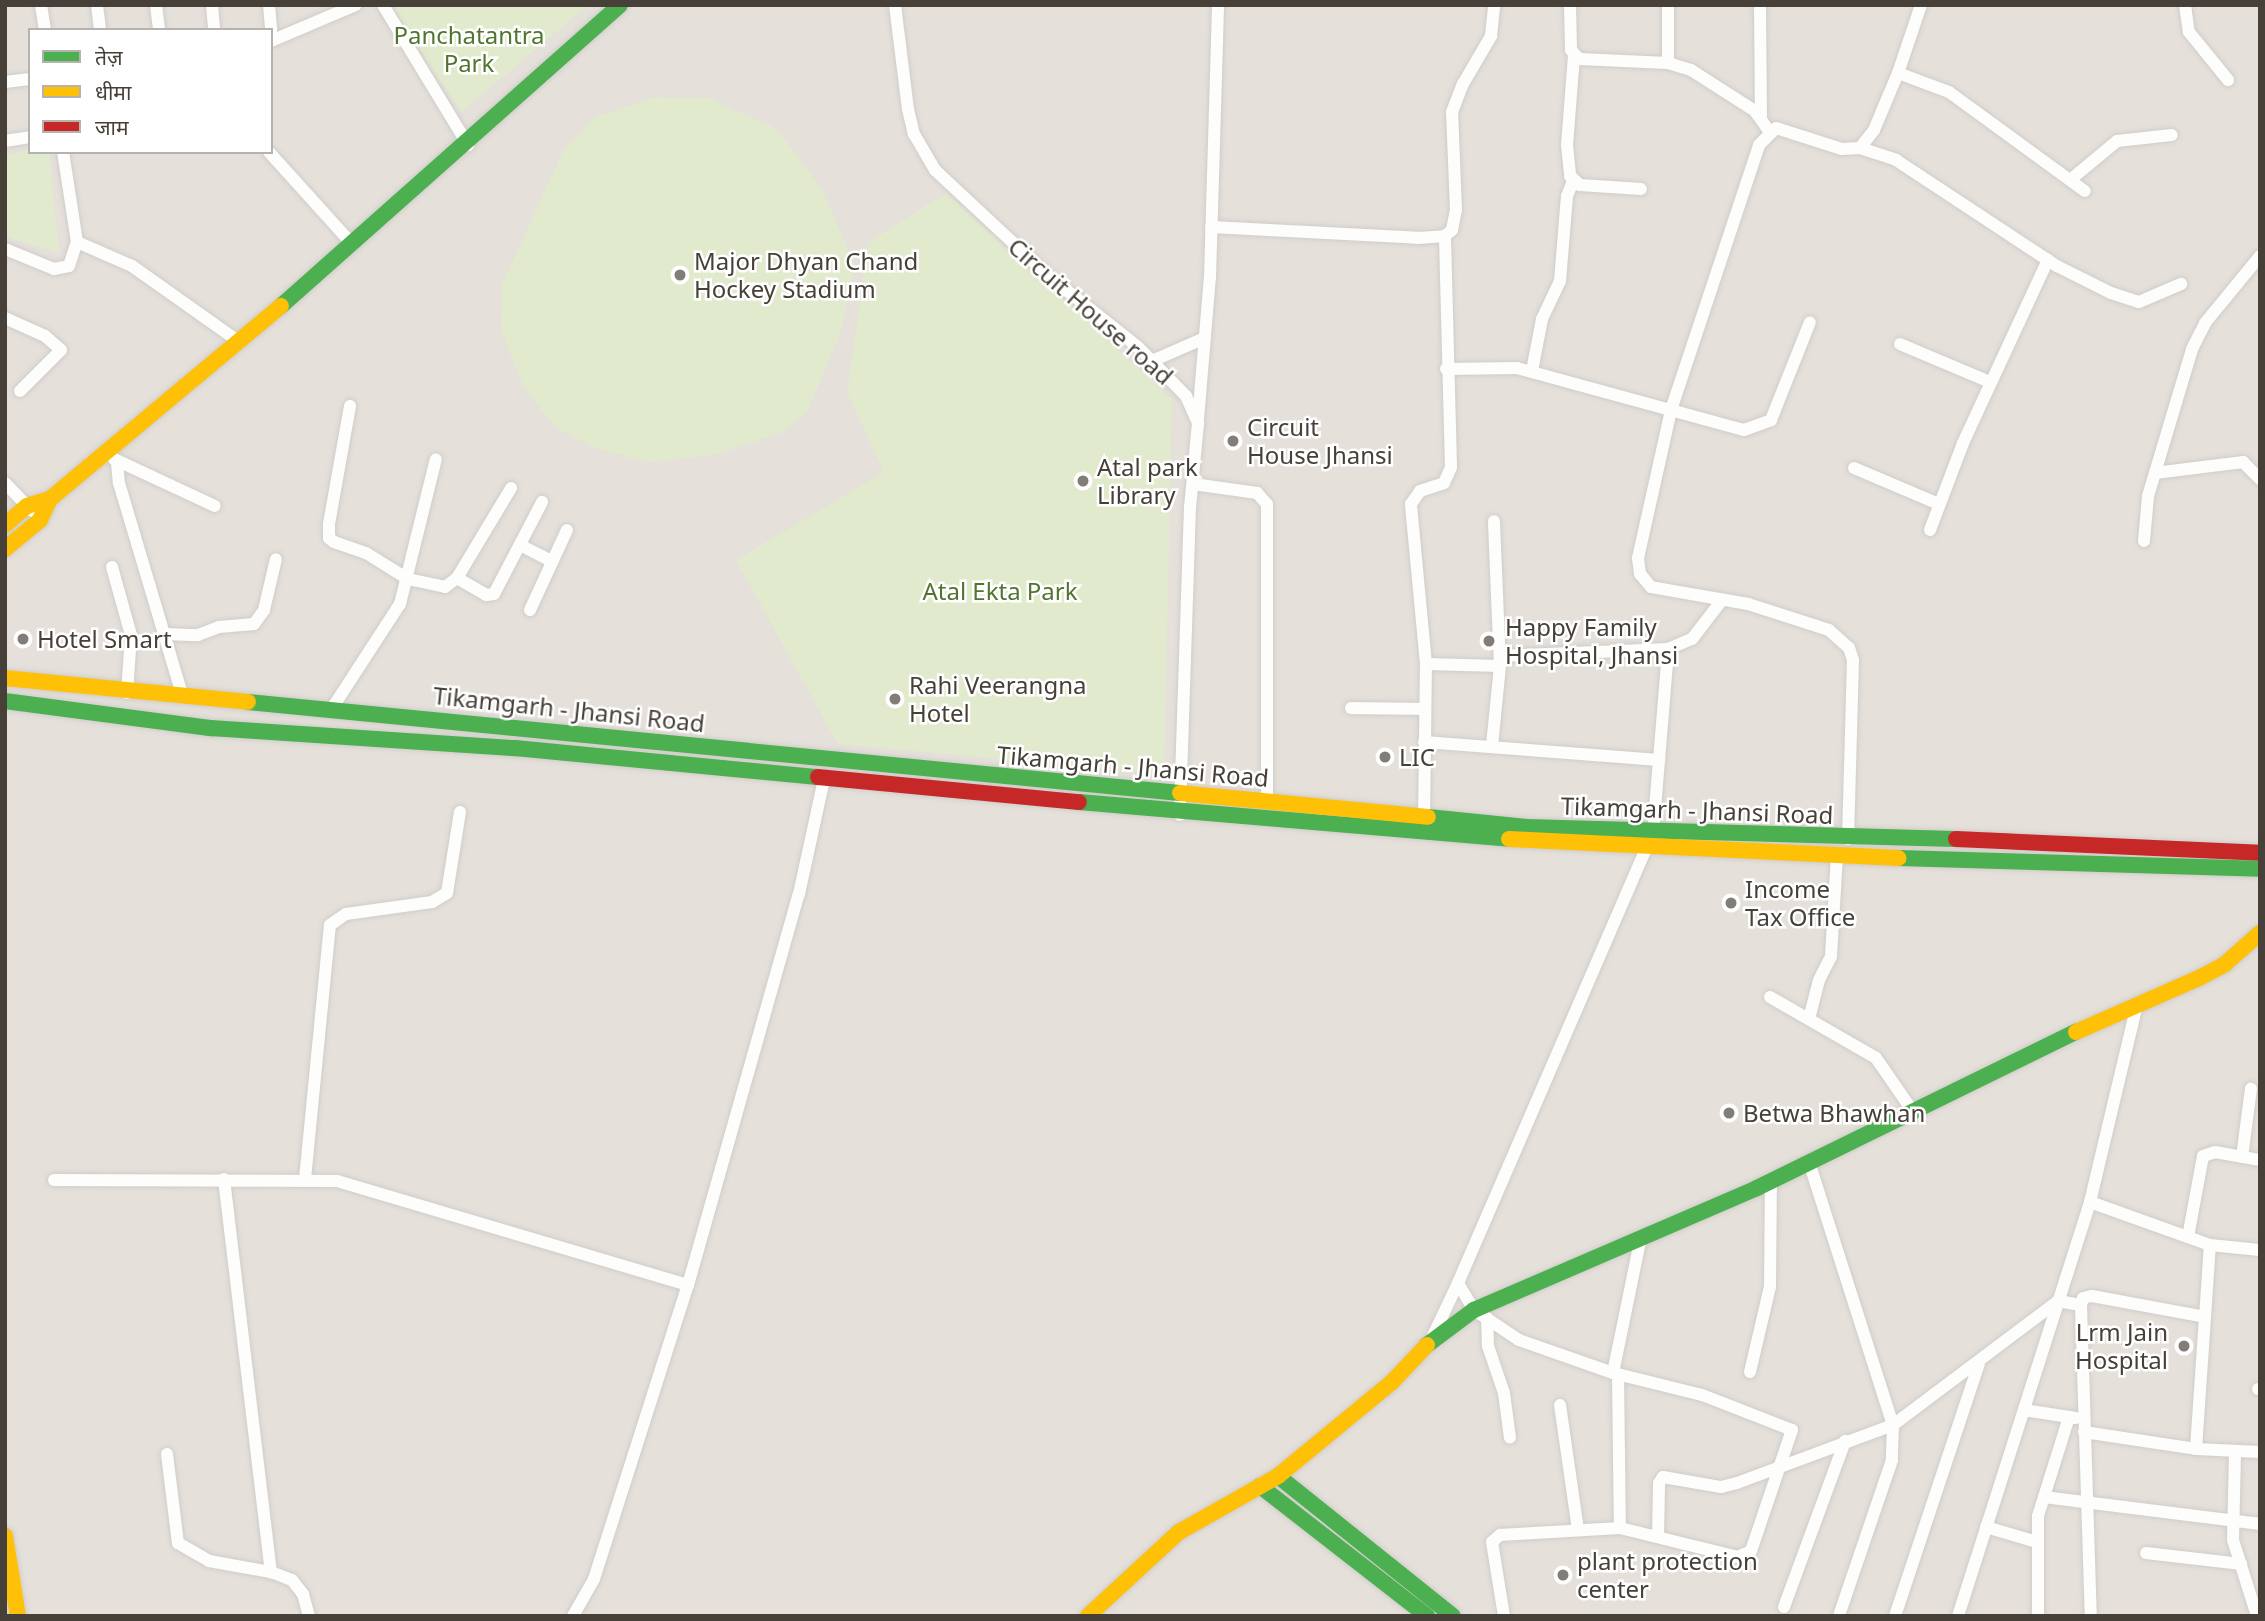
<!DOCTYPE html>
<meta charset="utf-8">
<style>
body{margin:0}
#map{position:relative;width:2265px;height:1621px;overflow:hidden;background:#f2efec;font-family:"Noto Sans","Noto Sans Devanagari",sans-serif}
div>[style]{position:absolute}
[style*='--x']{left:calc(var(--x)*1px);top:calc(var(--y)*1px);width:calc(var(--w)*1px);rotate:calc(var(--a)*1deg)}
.residential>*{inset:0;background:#e5e0da}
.green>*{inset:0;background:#e2eace}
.roads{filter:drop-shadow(0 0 2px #d0cdca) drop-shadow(0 0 2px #d0cdca)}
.street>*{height:12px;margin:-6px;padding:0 6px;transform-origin:6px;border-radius:6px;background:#fdfdfc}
.fast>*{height:16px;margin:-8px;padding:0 8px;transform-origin:8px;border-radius:8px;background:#4caf50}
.slow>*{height:16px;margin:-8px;padding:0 8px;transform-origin:8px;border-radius:8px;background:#ffc107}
.jam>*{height:16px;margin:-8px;padding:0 8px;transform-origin:8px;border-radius:8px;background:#c62828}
.dots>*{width:19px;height:19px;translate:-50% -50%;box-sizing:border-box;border:4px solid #fff;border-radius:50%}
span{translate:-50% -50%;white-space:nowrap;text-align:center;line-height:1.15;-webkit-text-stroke:5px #fff;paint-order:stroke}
.park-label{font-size:24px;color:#51752f}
.poi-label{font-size:24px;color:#474038}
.left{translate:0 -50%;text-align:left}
.right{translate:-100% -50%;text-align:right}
.street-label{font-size:24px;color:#474038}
.frame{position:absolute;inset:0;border:7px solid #474038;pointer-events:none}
.legend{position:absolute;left:28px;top:28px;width:245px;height:126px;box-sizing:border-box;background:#fff;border:2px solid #b5b3af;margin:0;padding:9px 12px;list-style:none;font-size:21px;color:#474038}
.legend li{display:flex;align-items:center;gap:14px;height:35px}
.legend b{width:35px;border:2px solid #b5b3af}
</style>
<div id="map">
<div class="residential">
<div style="clip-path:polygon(evenodd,5px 5px,2260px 5px,2260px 1616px,5px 1616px,5px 5px,30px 30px,271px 30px,271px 152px,30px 152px,30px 30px)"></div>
</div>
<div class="green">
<div style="clip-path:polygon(390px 5px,588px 5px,461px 112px)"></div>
<div style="clip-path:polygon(654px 97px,708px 98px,777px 129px,821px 188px,855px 265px,841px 331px,807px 412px,780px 433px,715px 455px,647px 462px,595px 448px,555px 427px,523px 386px,501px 329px,502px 285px,564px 149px,594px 118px)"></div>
<div style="clip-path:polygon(30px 150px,49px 152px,59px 253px,5px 236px,5px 155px)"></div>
<div style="clip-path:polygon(946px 193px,1172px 399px,1164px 774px,838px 744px,736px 560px,884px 472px,847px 392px,869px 242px)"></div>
</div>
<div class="roads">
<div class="street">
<div style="--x:41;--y:5;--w:25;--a:81"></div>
<div style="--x:97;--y:5;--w:25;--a:83"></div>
<div style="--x:156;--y:5;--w:25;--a:83"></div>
<div style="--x:212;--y:5;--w:25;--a:85"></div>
<div style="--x:269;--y:5;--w:25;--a:85"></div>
<div style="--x:383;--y:5;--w:164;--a:58.7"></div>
<div style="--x:895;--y:5;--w:105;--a:82.9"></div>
<div style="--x:908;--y:109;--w:26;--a:77"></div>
<div style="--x:914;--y:134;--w:42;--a:59.7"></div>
<div style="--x:935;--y:170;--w:158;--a:43"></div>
<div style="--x:1051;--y:278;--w:111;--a:38.4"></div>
<div style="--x:1138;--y:347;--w:69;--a:45.6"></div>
<div style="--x:1186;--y:396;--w:30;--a:66"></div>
<div style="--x:1198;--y:423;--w:84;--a:95.4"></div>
<div style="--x:1190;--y:507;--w:308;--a:91.9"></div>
<div style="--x:1570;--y:5;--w:45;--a:88.7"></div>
<div style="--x:1571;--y:50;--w:12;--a:48"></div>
<div style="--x:1579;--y:59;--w:89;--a:2.6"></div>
<div style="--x:1668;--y:63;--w:24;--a:17"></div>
<div style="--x:1691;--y:70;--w:76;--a:32.6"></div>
<div style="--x:1755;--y:111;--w:24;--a:55"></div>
<div style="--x:1760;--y:5;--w:113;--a:89.5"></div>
<div style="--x:2185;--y:5;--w:27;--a:82"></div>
<div style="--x:2189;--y:32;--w:62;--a:50.9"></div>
<div style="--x:271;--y:41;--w:92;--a:-23"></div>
<div style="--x:1574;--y:56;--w:89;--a:94.5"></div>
<div style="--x:1567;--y:145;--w:31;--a:84"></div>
<div style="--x:1570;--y:176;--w:13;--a:42"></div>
<div style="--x:1580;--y:185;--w:61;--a:3.8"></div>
<div style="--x:1668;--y:63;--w:58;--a:-90"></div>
<div style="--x:1898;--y:73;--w:54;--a:20.4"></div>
<div style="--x:1949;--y:92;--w:168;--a:36.1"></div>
<div style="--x:5;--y:82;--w:25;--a:-7"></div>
<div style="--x:5;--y:141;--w:25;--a:-9"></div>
<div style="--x:1860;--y:148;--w:38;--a:18"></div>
<div style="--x:1896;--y:160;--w:193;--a:33.4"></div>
<div style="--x:2057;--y:266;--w:60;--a:26.6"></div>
<div style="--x:2111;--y:293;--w:29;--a:18"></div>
<div style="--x:2139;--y:302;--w:46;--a:-23.2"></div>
<div style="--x:269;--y:152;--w:125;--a:47.9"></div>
<div style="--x:2070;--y:180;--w:61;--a:-39.7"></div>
<div style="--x:2117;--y:141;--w:55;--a:-6.2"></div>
<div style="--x:1211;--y:227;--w:207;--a:3"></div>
<div style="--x:1418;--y:238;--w:27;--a:-4"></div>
<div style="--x:1445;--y:236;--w:9;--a:-41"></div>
<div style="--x:1452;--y:230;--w:20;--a:-79"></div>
<div style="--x:1456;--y:210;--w:98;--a:-92.3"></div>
<div style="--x:1452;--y:112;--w:30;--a:-69"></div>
<div style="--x:1463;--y:84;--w:56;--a:-59.7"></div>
<div style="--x:1491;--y:36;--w:31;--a:-84"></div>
<div style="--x:77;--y:242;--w:60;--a:23.6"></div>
<div style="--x:132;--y:266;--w:130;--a:35.3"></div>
<div style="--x:5;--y:249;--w:53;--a:22.2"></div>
<div style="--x:54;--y:269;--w:15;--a:-11"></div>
<div style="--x:69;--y:266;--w:25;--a:-72"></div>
<div style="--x:77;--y:242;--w:91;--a:-98.8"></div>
<div style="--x:5;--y:318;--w:44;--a:24.2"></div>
<div style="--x:45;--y:336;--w:21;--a:41"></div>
<div style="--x:61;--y:350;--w:58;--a:135"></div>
<div style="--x:1900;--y:344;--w:98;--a:22.9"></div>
<div style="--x:1152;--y:361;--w:58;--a:-23.5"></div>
<div style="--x:1446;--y:369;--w:71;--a:-0.8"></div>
<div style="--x:1517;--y:368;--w:235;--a:15.3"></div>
<div style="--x:1744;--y:430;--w:29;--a:-20"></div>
<div style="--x:1771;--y:420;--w:105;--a:-68.3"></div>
<div style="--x:1532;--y:371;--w:53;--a:-79.1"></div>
<div style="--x:1542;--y:319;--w:42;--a:-64.7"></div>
<div style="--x:1560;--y:281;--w:85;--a:-85.3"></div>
<div style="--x:1567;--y:196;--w:16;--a:-68"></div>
<div style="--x:350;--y:406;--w:120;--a:100.1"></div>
<div style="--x:329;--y:524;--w:14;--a:90"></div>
<div style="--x:329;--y:538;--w:6;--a:39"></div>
<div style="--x:334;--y:542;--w:34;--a:19"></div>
<div style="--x:366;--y:553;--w:49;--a:31.8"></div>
<div style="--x:408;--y:579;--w:38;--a:12"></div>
<div style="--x:445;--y:587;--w:15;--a:-37"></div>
<div style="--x:457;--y:578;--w:105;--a:-59"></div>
<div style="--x:1198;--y:419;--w:143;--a:-85.2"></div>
<div style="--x:1210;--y:277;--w:272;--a:-88.3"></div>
<div style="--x:114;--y:459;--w:111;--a:25"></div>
<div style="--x:117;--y:462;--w:21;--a:85"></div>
<div style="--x:119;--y:483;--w:220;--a:73.4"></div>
<div style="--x:1854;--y:468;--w:92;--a:23"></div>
<div style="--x:2155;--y:473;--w:89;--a:-7.1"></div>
<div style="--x:2243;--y:462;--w:24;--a:45"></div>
<div style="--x:5;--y:483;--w:39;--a:46"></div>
<div style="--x:1193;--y:484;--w:65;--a:8"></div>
<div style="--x:1257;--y:493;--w:15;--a:48"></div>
<div style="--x:1267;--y:504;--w:297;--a:90"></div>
<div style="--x:1930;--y:530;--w:93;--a:-69.2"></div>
<div style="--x:1963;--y:443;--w:202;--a:-65.1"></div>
<div style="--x:2144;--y:541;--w:45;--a:-84.9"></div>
<div style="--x:2148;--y:496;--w:153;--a:-73.3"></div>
<div style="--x:2192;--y:349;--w:29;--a:-63"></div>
<div style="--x:2205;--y:323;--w:87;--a:-50.6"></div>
<div style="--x:520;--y:545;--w:36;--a:27"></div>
<div style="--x:112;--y:567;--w:71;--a:74.4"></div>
<div style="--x:131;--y:635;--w:58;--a:93.9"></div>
<div style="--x:457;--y:578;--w:34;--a:30"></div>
<div style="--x:486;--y:595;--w:8;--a:-7"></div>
<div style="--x:494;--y:594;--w:104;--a:-62.4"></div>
<div style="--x:530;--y:610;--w:88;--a:-65.2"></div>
<div style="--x:165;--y:634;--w:33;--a:2"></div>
<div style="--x:198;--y:635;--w:22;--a:-21"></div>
<div style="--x:219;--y:627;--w:35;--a:-5"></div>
<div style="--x:254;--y:624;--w:17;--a:-54"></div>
<div style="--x:264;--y:610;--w:52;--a:-76.8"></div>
<div style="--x:1500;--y:656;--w:168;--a:-2.4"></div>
<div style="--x:1668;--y:649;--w:26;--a:-23"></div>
<div style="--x:1692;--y:639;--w:49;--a:-52.4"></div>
<div style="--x:1426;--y:664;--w:74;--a:1.5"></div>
<div style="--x:1500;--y:666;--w:145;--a:-92.4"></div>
<div style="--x:333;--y:707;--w:123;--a:-57"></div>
<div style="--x:400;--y:604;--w:149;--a:-76.1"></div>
<div style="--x:1351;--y:708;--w:74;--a:0.8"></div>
<div style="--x:1424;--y:742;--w:236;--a:4.4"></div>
<div style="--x:1492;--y:746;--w:80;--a:-84.3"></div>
<div style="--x:1424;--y:824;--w:160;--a:-89.3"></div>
<div style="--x:1426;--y:664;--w:161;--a:-95.4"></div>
<div style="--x:1411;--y:504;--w:16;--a:-55"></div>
<div style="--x:1420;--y:491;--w:25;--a:-18"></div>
<div style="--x:1444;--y:483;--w:17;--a:-66"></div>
<div style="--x:1451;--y:467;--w:231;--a:-91.5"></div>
<div style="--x:1848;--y:839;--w:179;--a:-88.4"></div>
<div style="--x:1853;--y:660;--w:13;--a:-108"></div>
<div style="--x:1849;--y:648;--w:27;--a:-138"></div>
<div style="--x:1829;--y:630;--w:85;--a:-162.2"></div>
<div style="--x:1748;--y:604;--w:98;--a:-170.1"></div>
<div style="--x:1651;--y:587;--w:17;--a:-130"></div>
<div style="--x:1640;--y:574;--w:16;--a:-97"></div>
<div style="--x:1638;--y:558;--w:152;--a:-77.4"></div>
<div style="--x:1671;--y:410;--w:279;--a:-71.6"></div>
<div style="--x:1759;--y:145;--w:24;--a:-45"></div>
<div style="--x:1776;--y:128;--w:69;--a:17.7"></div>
<div style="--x:1842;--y:149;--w:18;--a:-3"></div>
<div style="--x:1860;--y:148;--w:23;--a:-52"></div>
<div style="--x:1874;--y:130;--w:62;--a:-67.2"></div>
<div style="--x:1898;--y:73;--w:72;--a:-71.3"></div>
<div style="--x:1770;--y:997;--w:122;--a:29.9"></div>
<div style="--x:1876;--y:1058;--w:63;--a:55.3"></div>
<div style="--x:1809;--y:1019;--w:40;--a:-75.6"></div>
<div style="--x:1819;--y:980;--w:27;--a:-63"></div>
<div style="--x:1831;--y:956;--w:100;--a:-86.6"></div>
<div style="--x:2242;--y:1157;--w:69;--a:-82.5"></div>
<div style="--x:1809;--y:1162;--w:276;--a:72.3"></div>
<div style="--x:1893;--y:1425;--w:35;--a:92"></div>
<div style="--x:1892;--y:1460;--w:162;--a:108.8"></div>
<div style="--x:224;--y:1179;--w:396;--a:83.2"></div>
<div style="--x:305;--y:1179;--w:255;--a:-84.4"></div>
<div style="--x:330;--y:925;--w:19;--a:-35"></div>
<div style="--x:346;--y:914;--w:87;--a:-7.9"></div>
<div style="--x:432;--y:902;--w:17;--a:-31"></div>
<div style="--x:447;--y:893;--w:82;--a:-80.9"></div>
<div style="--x:54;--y:1180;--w:283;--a:0.2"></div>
<div style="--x:337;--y:1181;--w:366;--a:16.5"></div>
<div style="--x:2090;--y:1202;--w:127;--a:19.7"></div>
<div style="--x:2210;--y:1245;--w:50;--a:5.7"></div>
<div style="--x:2188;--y:1237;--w:82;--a:-79.5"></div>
<div style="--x:2203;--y:1156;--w:13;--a:-18"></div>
<div style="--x:2215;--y:1152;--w:46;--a:10.1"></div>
<div style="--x:2081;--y:1305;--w:7;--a:-74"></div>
<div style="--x:2083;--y:1298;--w:9;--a:-13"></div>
<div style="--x:2092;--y:1296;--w:115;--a:10.5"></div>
<div style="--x:1487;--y:1318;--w:28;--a:88"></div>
<div style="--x:1488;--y:1346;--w:50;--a:71.2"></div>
<div style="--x:1504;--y:1393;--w:45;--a:82.4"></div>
<div style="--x:1430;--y:1342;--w:65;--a:-64.6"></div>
<div style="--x:1750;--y:1372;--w:87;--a:-76.8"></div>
<div style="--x:1770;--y:1287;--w:106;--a:-89.5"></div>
<div style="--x:1613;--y:1373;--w:100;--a:-160.7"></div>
<div style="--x:1519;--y:1340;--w:54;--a:-146.3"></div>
<div style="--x:1474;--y:1310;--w:31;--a:-121"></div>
<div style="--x:1458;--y:1283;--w:490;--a:-66.6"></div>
<div style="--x:1653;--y:833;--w:185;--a:-85.3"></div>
<div style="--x:1618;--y:1374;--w:154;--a:89.3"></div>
<div style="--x:2258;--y:1389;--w:2;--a:0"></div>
<div style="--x:1560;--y:1405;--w:126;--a:81.8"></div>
<div style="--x:2024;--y:1410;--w:52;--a:8.9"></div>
<div style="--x:2084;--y:1432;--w:113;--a:8.6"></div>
<div style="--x:2196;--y:1449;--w:64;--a:2.7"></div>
<div style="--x:2196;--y:1449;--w:204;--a:-86.1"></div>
<div style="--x:2235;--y:1453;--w:87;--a:91.3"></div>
<div style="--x:2233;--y:1540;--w:80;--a:72.5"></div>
<div style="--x:167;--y:1454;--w:90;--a:83"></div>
<div style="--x:178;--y:1543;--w:36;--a:30"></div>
<div style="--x:209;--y:1561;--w:63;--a:10.1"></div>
<div style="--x:271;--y:1572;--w:22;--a:21"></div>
<div style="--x:292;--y:1580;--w:18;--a:52"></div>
<div style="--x:303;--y:1594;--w:23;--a:75"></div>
<div style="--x:2044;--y:1497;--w:218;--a:7.1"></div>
<div style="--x:1986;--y:1527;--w:53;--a:16.4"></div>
<div style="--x:1658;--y:1537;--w:54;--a:-88.9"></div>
<div style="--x:1659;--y:1483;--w:7;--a:-56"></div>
<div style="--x:1663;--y:1477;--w:59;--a:9.8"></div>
<div style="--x:1721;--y:1487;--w:16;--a:-14"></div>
<div style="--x:1737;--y:1483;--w:166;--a:-20.4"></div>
<div style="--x:1893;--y:1425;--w:206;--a:-36.9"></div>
<div style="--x:2058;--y:1301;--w:23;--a:10"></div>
<div style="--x:2081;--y:1305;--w:311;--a:88.2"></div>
<div style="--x:2146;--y:1553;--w:96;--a:6.6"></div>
<div style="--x:1784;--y:1607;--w:177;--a:-69.8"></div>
<div style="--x:573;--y:1616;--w:43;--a:-60.4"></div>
<div style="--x:594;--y:1579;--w:309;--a:-72.3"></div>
<div style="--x:688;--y:1285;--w:406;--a:-74.2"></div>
<div style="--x:799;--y:894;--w:118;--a:-77.7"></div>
<div style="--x:1504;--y:1616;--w:75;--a:-99.2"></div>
<div style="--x:1492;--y:1542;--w:11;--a:-41"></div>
<div style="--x:1500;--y:1535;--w:120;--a:-3.3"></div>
<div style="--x:1620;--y:1528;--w:122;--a:13.8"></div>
<div style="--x:1738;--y:1557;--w:14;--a:-25"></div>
<div style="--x:1751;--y:1551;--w:128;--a:-71.3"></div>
<div style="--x:1792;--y:1430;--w:97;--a:-158.7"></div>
<div style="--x:1702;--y:1395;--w:92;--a:-166.1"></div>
<div style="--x:1613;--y:1373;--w:135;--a:-78.4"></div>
<div style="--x:1895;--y:1616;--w:266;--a:-71.6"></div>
<div style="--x:1958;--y:1616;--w:435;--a:-72.3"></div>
<div style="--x:2090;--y:1202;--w:204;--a:-76.6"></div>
<div style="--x:2038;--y:1616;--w:100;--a:-90"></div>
<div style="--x:2038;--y:1516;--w:104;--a:-72.6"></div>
</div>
<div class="fast">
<div style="--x:281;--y:306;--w:453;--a:-41.6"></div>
<div style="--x:5;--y:701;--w:208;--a:7.5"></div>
<div style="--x:211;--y:728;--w:305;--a:3.8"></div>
<div style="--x:515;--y:748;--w:304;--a:5.5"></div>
<div style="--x:248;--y:702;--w:936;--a:5.58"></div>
<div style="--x:1079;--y:802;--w:432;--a:4.9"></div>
<div style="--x:1428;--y:817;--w:99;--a:5.8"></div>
<div style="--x:1526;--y:827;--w:430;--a:1.6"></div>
<div style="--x:1899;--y:858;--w:361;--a:1.7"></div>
<div style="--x:1427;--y:1345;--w:59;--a:-36.7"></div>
<div style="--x:1474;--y:1310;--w:308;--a:-23.3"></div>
<div style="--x:1757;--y:1188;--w:355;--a:-26.1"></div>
<div style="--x:1278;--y:1476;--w:224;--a:38.7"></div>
<div style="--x:1260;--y:1486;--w:212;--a:37.9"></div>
</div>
<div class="slow">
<div style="--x:5;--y:525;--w:29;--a:-41"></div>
<div style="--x:27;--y:506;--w:24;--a:-17"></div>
<div style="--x:5;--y:549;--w:45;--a:-39.6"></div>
<div style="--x:40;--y:520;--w:23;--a:-65"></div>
<div style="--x:50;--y:499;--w:301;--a:-39.9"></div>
<div style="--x:5;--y:678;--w:244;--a:5.6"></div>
<div style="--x:1180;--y:793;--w:249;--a:5.5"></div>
<div style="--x:1509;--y:839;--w:390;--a:2.8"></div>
<div style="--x:2076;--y:1032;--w:137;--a:-23.7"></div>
<div style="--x:2201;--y:977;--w:27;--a:-28"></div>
<div style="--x:2225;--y:964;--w:47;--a:-41.5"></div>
<div style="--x:5;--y:1536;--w:81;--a:80.8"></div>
<div style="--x:1088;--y:1616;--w:124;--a:-42.7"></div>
<div style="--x:1179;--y:1532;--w:114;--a:-29.5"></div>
<div style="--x:1278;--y:1476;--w:148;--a:-39.5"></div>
<div style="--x:1392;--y:1382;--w:51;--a:-46.6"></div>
</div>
<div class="jam">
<div style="--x:818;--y:777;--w:262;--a:5.5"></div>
<div style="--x:1956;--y:839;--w:304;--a:2.6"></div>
</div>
</div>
<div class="dots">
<div style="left:680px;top:275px;background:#837d77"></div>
<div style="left:1233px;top:441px;background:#837d77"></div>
<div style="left:1083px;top:481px;background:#837d77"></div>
<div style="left:23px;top:639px;background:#837d77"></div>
<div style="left:1489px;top:641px;background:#837d77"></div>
<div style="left:895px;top:699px;background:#837d77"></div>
<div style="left:1385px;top:757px;background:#837d77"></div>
<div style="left:1731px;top:903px;background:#837d77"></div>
<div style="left:1729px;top:1113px;background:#837d77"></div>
<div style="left:2184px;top:1346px;background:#837d77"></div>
<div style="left:1563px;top:1575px;background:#837d77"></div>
</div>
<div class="park-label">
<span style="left:469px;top:49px">Panchatantra<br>Park</span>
<span style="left:1000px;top:591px">Atal Ekta Park</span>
</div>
<div class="poi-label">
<span class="left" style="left:694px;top:275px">Major Dhyan Chand<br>Hockey Stadium</span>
<span class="left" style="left:1247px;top:441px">Circuit<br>House Jhansi</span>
<span class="left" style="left:1097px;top:481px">Atal park<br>Library</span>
<span class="left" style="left:1505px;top:641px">Happy Family<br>Hospital, Jhansi</span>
<span class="left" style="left:37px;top:639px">Hotel Smart</span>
<span class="left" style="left:909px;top:699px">Rahi Veerangna<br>Hotel</span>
<span class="left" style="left:1399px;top:757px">LIC</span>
<span class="left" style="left:1745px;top:903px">Income<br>Tax Office</span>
<span class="left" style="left:1743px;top:1113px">Betwa Bhawhan</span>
<span class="right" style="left:2168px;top:1346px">Lrm Jain<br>Hospital</span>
<span class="left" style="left:1577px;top:1575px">plant protection<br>center</span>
</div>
<div class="street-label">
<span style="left:1091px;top:311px;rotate:41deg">Circuit House road</span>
<span style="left:569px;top:709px;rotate:6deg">Tikamgarh - Jhansi Road</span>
<span style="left:1133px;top:766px;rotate:5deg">Tikamgarh - Jhansi Road</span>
<span style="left:1697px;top:810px;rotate:2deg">Tikamgarh - Jhansi Road</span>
</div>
<div class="frame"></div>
<ul class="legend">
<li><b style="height:9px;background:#4caf50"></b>तेज़</li>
<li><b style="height:9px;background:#ffc107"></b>धीमा</li>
<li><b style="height:9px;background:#c62828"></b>जाम</li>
</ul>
</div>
